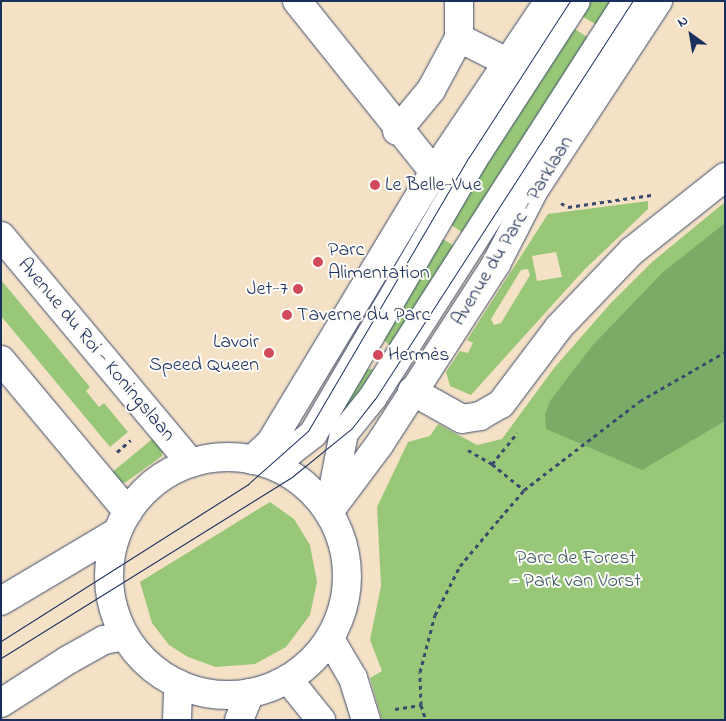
<!DOCTYPE html>
<meta charset="utf-8">
<style>
body{margin:0}
#map{position:relative;width:726px;height:721px;overflow:hidden;background:#f4e1c6;font-family:"Indie Flower",sans-serif}
div>[style]{position:absolute}
[style*='--x']{left:calc(var(--x)*1px);top:calc(var(--y)*1px);width:calc(var(--w)*1px);rotate:calc(var(--a)*1deg)}
.green>*{inset:0;background:#98c877}
.forest>*{inset:0;background:#7aac68}
.path>*{height:3px;margin-top:-1.5px;transform-origin:0;background:repeating-linear-gradient(90deg,#3c4a6e 0 4px,transparent 0 8px)}
.roads{filter:drop-shadow(0 0 1px #3c4a6e) drop-shadow(0 0 1px #3c4a6e)}
.minor>*{height:28px;margin:-14px;padding:0 14px;transform-origin:14px;border-radius:14px;background:#fff}
.major>*{height:28px;margin:-14px;padding:0 14px;transform-origin:14px;border-radius:14px;background:#fff}
.major>.ring{margin:-14px;padding:0;box-sizing:content-box;background:none;border:28px solid #fff;border-radius:50%}
.tram>*{height:1px;margin:-0.5px;padding:0 0.5px;transform-origin:0.5px;border-radius:0.5px;background:#1b2f5e}
.dots>*{width:14px;height:14px;translate:-50% -50%;box-sizing:border-box;border:2px solid #fdfcf7;border-radius:50%}
span{translate:-50% -50%;white-space:nowrap;text-align:center;line-height:1.15;-webkit-text-stroke:4px #fdfcf7;paint-order:stroke}
.poi-label{font-size:20px;color:#1b2f5e}
.left{translate:0 -50%;text-align:left}
.right{translate:-100% -50%;text-align:right}
.street-label{font-size:20px;color:#1b2f5e}
.park-label{font-size:20px;color:#405d66}
.frame{position:absolute;inset:0;border:2px solid #1b2f5e;pointer-events:none}
.north{position:absolute;left:666px;top:10px;width:50px;height:50px;-webkit-text-stroke:4px #fdfcf7;paint-order:stroke;rotate:328deg;font-size:14px;font-weight:700;line-height:20px;text-align:center;color:#1b2f5e}
.north::after{content:'';display:block;margin:auto;width:18px;height:22px;background:#1b2f5e;clip-path:polygon(50% 0,100% 100%,50% 72%,0 100%)}
</style>
<div id="map">
<div class="green">
<div style="clip-path:polygon(578px 1px,624px 1px,605px 30px,572px 10px)"></div>
<div style="clip-path:polygon(564px 22px,598px 44px,470px 238px,443px 219px)"></div>
<div style="clip-path:polygon(evenodd,648px 201px,648px 209px,584px 270px,471px 395px,450px 386px,446px 372px,460px 351px,468px 353px,473px 343px,467px 340px,548px 214px,648px 201px,556px 252px,562px 277px,537px 281px,532px 256px,556px 252px,648px 201px,528px 269px,530px 275px,501px 323px,494px 325px,491px 319px,521px 270px,528px 269px)"></div>
<div style="clip-path:polygon(725px 202px,725px 720px,382px 720px,370px 678px,382px 671px,370px 640px,381px 586px,377px 507px,408px 442px,430px 436px,438px 424px,477px 445px,502px 439px,554px 368px,610px 304px,652px 262px)"></div>
<div style="clip-path:polygon(435px 234px,462px 251px,351px 415px,337px 406px,363px 368px,377px 370px,391px 346px,380px 337px)"></div>
<div style="clip-path:polygon(1px 280px,90px 387px,86px 391px,99px 407px,104px 403px,128px 432px,110px 447px,1px 316px)"></div>
<div style="clip-path:polygon(156px 436px,163px 447px,162px 456px,126px 482px,120px 483px,110px 474px)"></div>
<div style="clip-path:polygon(270px 502px,294px 519px,310px 545px,317px 582px,310px 615px,286px 647px,255px 664px,216px 667px,188px 657px,169px 645px,152px 623px,140px 582px)"></div>
</div>
<div class="forest">
<div style="clip-path:polygon(725px 223px,725px 421px,642px 470px,546px 429px,545px 414px,550px 401px,592px 346px,662px 273px)"></div>
</div>
<div class="path">
<div style="--x:561;--y:203;--w:8;--a:30"></div>
<div style="--x:568;--y:207;--w:84;--a:-8.2"></div>
<div style="--x:468;--y:450;--w:28;--a:30"></div>
<div style="--x:492;--y:464;--w:40;--a:-51"></div>
<div style="--x:117;--y:452;--w:18;--a:-41"></div>
<div style="--x:492;--y:464;--w:41;--a:39.1"></div>
<div style="--x:421;--y:705;--w:33;--a:-92"></div>
<div style="--x:420;--y:672;--w:59;--a:-75.3"></div>
<div style="--x:435;--y:615;--w:55;--a:-63"></div>
<div style="--x:460;--y:566;--w:62;--a:-50.2"></div>
<div style="--x:500;--y:518;--w:37;--a:-49"></div>
<div style="--x:524;--y:490;--w:146;--a:-37.5"></div>
<div style="--x:640;--y:401;--w:98;--a:-30"></div>
<div style="--x:395;--y:709;--w:26;--a:-9"></div>
<div style="--x:421;--y:705;--w:16;--a:72"></div>
</div>
<div class="roads">
<div class="minor">
<div style="--x:297;--y:1;--w:219;--a:51.3"></div>
<div style="--x:459;--y:1;--w:37;--a:90"></div>
<div style="--x:459;--y:38;--w:56;--a:26.6"></div>
<div style="--x:397;--y:131;--w:53;--a:-50.3"></div>
<div style="--x:431;--y:90;--w:59;--a:-61.7"></div>
<div style="--x:1;--y:236;--w:296;--a:50.1"></div>
<div style="--x:1;--y:360;--w:198;--a:50.1"></div>
<div style="--x:412;--y:391;--w:57;--a:29.2"></div>
<div style="--x:462;--y:419;--w:18;--a:-9"></div>
<div style="--x:480;--y:416;--w:24;--a:-30"></div>
<div style="--x:501;--y:404;--w:96;--a:-53"></div>
<div style="--x:559;--y:327;--w:105;--a:-46.2"></div>
<div style="--x:632;--y:251;--w:119;--a:-38.5"></div>
<div style="--x:252;--y:460;--w:26;--a:-43"></div>
<div style="--x:271;--y:442;--w:315;--a:-58.9"></div>
<div style="--x:434;--y:172;--w:206;--a:-56.1"></div>
<div style="--x:273;--y:465;--w:51;--a:-37.8"></div>
<div style="--x:313;--y:434;--w:317;--a:-59.7"></div>
<div style="--x:473;--y:160;--w:189;--a:-57.1"></div>
<div style="--x:329;--y:510;--w:78;--a:-79"></div>
<div style="--x:344;--y:433;--w:46;--a:-51.1"></div>
<div style="--x:373;--y:397;--w:470;--a:-57.3"></div>
<div style="--x:329;--y:512;--w:84;--a:-53.3"></div>
<div style="--x:379;--y:445;--w:216;--a:-57.1"></div>
<div style="--x:496;--y:264;--w:83;--a:-62.8"></div>
<div style="--x:534;--y:190;--w:226;--a:-56.7"></div>
<div style="--x:177;--y:720;--w:36;--a:-88"></div>
<div style="--x:239;--y:720;--w:29;--a:-68"></div>
</div>
<div class="major">
<div class="ring" style="left:109px;top:457px;width:210px;height:210px"></div>
<div style="--x:1;--y:601;--w:135;--a:-30.7"></div>
<div style="--x:330;--y:639;--w:45;--a:59.5"></div>
<div style="--x:353;--y:678;--w:44;--a:72.8"></div>
<div style="--x:288;--y:679;--w:53;--a:51.2"></div>
<div style="--x:1;--y:703;--w:80;--a:-32.7"></div>
<div style="--x:68;--y:660;--w:41;--a:-29.1"></div>
<div style="--x:104;--y:640;--w:21;--a:-11"></div>
</div>
</div>
<div class="tram">
<div style="--x:1;--y:641;--w:293;--a:-32.4"></div>
<div style="--x:248;--y:484;--w:80;--a:-41.5"></div>
<div style="--x:308;--y:431;--w:318;--a:-59.6"></div>
<div style="--x:469;--y:157;--w:186;--a:-57.1"></div>
<div style="--x:1;--y:658;--w:344;--a:-31.9"></div>
<div style="--x:293;--y:476;--w:76;--a:-39.1"></div>
<div style="--x:352;--y:428;--w:37;--a:-52"></div>
<div style="--x:375;--y:399;--w:474;--a:-57.1"></div>
</div>
<div class="dots">
<div style="left:375px;top:185px;background:#d1495b"></div>
<div style="left:318px;top:262px;background:#d1495b"></div>
<div style="left:298px;top:289px;background:#d1495b"></div>
<div style="left:287px;top:315px;background:#d1495b"></div>
<div style="left:269px;top:353px;background:#d1495b"></div>
<div style="left:378px;top:355px;background:#d1495b"></div>
</div>
<div class="poi-label">
<span class="left" style="left:385px;top:185px">Le Belle-Vue</span>
<span class="left" style="left:328px;top:262px">Parc<br>Alimentation</span>
<span class="right" style="left:288px;top:289px">Jet-7</span>
<span class="left" style="left:297px;top:315px">Taverne du Parc</span>
<span class="right" style="left:259px;top:354px">Lavoir<br>Speed Queen</span>
<span class="left" style="left:388px;top:355px">Hermès</span>
</div>
<div class="street-label">
<span style="left:513px;top:231px;rotate:-59deg">Avenue du Parc - Parklaan</span>
<span style="left:96px;top:350px;rotate:50deg">Avenue du Roi - Koningslaan</span>
</div>
<div class="park-label">
<span style="left:576px;top:570px">Parc de Forest<br>- Park van Vorst</span>
</div>
<div class="frame"></div>
<div class="north">N</div>
</div>
